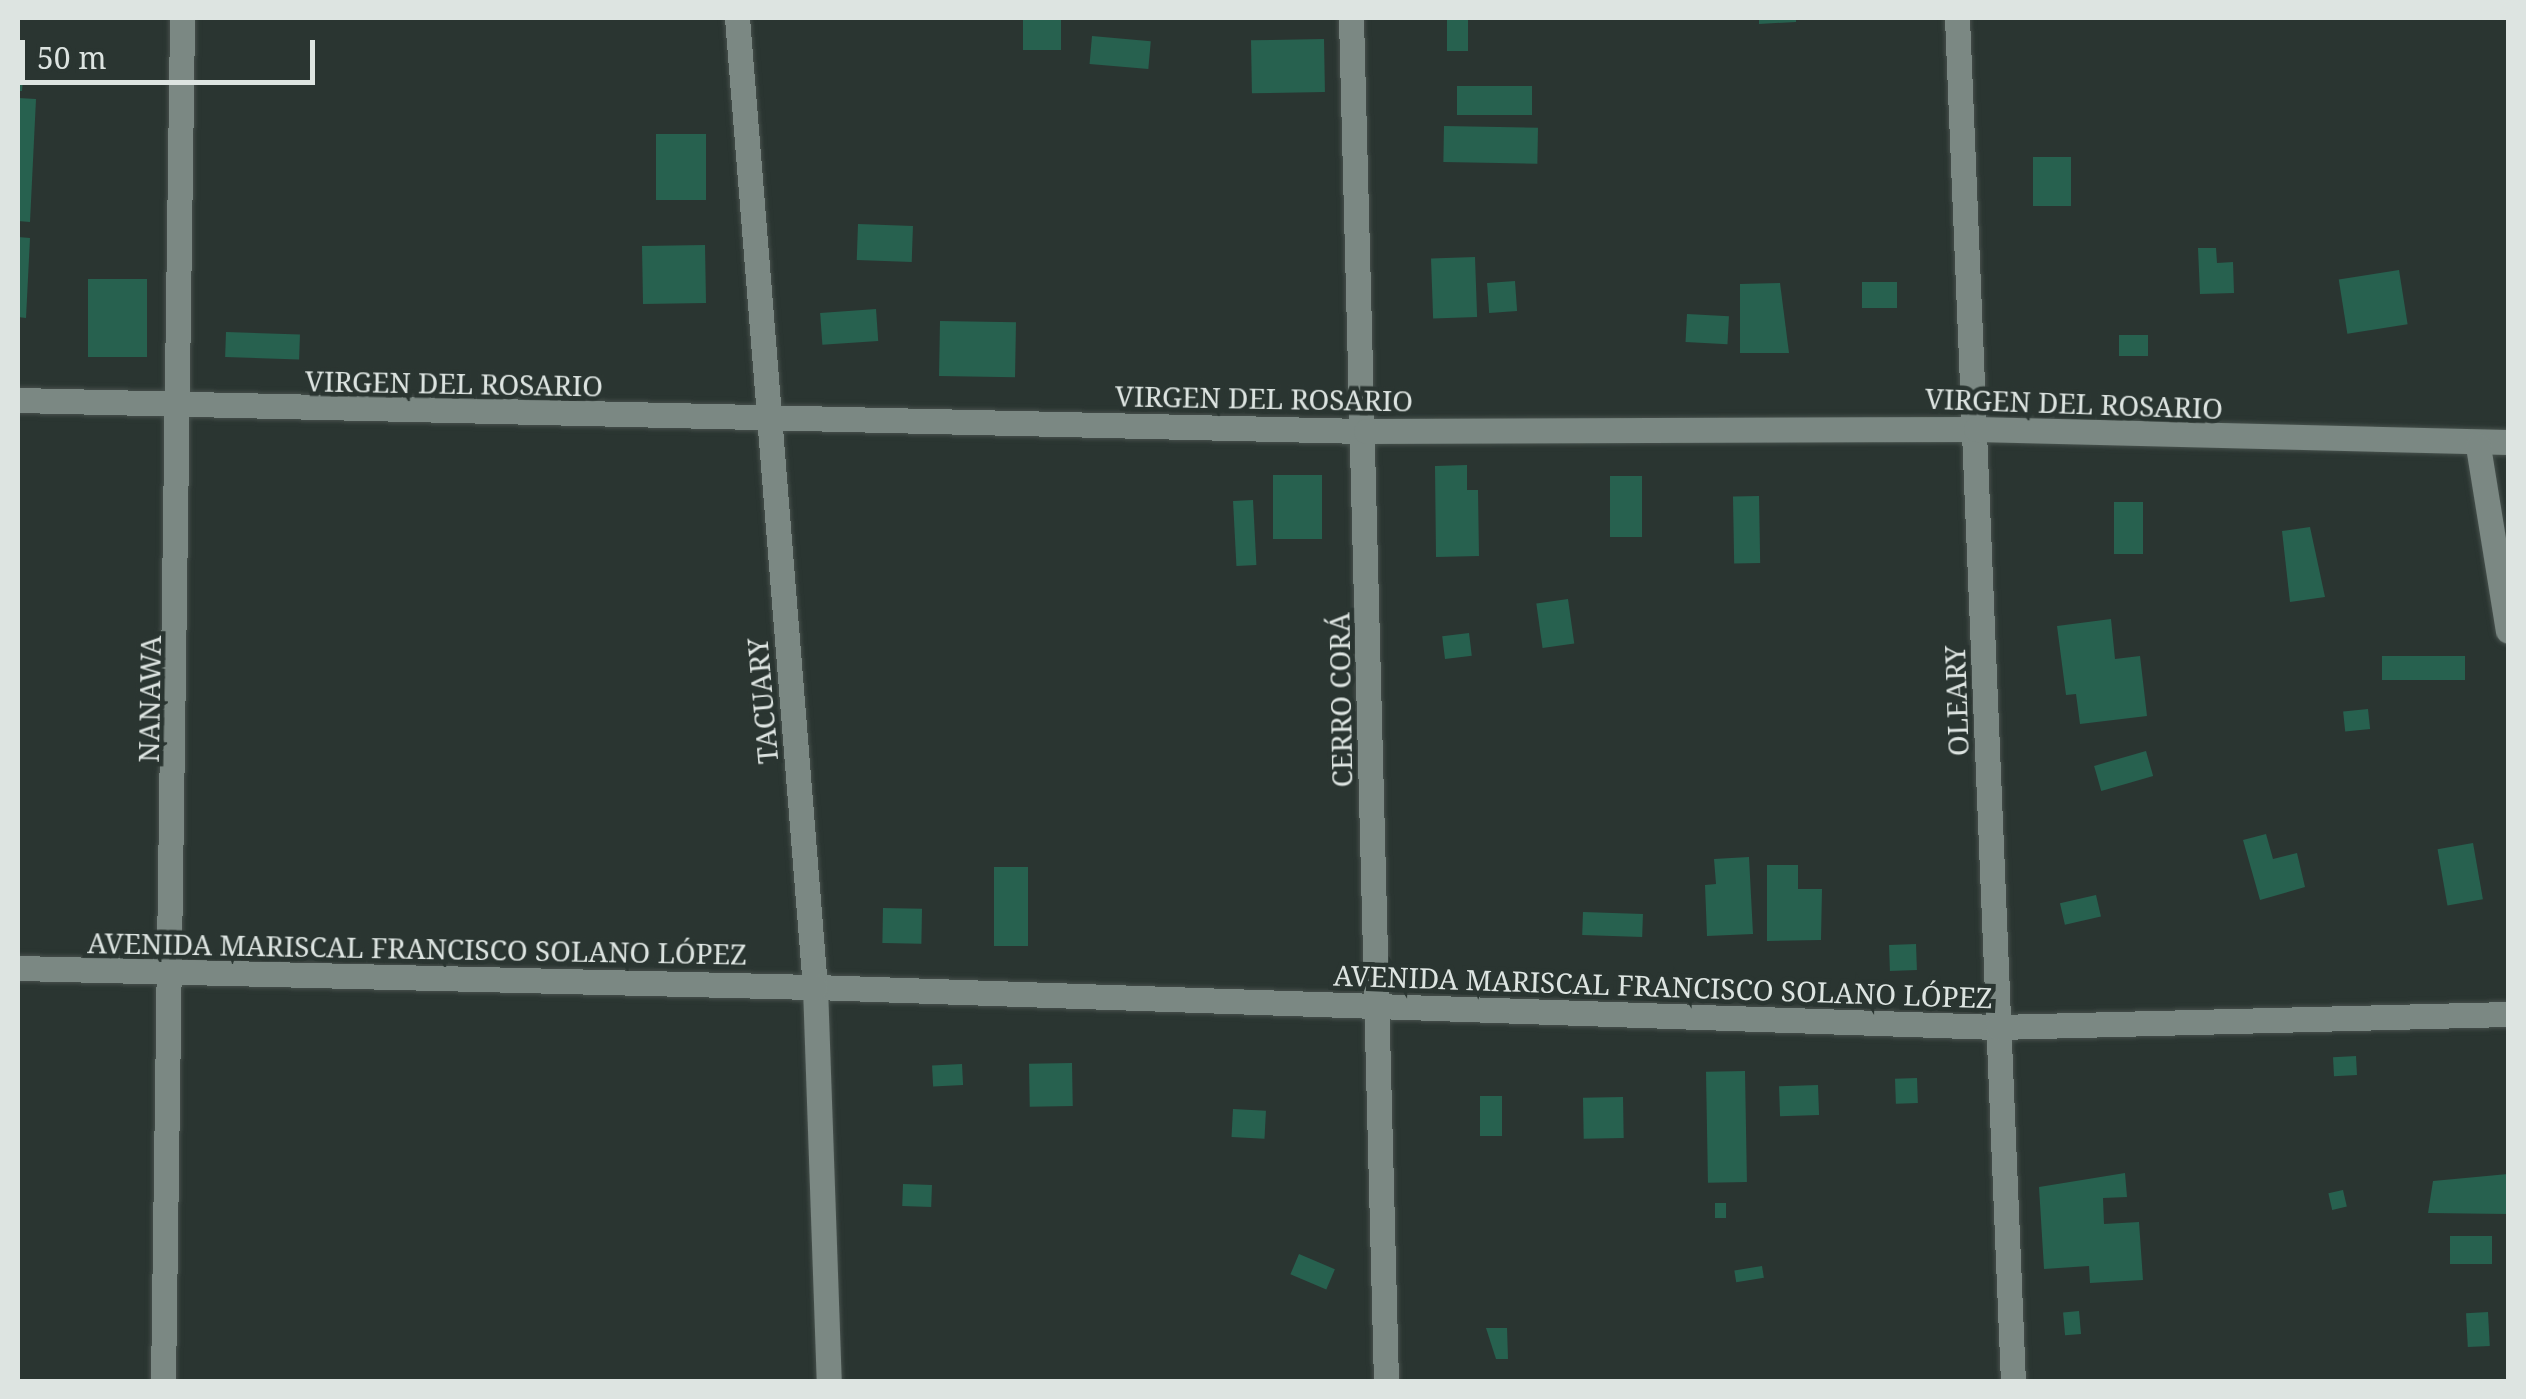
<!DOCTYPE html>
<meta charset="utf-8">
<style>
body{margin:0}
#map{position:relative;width:2526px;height:1399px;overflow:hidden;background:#2a3531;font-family:"Noto Serif",serif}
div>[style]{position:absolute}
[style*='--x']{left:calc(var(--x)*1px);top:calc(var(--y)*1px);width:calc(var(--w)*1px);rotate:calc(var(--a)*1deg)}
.building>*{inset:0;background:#27614f;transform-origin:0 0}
.roads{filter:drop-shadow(0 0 2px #47514d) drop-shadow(0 0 2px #47514d)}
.street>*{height:25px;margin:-12.5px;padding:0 12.5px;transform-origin:12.5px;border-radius:12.5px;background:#7b8883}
.secondary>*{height:25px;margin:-12.5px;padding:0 12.5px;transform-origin:12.5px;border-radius:12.5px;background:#7b8883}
span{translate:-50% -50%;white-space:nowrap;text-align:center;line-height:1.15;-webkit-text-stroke:9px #2a3531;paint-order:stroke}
.street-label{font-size:28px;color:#dde4e1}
.frame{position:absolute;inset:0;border:20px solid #dde4e1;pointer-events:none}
.scale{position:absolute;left:20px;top:40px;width:295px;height:45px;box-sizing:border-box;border:5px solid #dde4e1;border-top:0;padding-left:12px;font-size:30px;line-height:35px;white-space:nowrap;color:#dde4e1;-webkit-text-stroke:8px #2a3531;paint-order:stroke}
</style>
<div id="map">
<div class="building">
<div style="left:1023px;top:18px;width:38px;height:32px"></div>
<div style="left:1447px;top:18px;width:21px;height:33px"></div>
<div style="clip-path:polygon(1759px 18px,1796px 18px,1796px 22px,1759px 24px)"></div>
<div style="left:1092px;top:36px;width:59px;height:28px;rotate:5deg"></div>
<div style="left:1324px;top:39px;width:53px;height:73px;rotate:89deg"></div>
<div style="clip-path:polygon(18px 56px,25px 57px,22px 91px,18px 91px)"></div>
<div style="left:1457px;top:86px;width:75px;height:29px"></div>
<div style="clip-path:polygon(18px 98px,36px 99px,30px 222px,18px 221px)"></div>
<div style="left:1444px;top:126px;width:94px;height:36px;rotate:1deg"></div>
<div style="left:656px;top:134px;width:50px;height:66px"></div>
<div style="left:2033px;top:157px;width:38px;height:49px"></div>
<div style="left:858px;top:224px;width:55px;height:36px;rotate:2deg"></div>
<div style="clip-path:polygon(18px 237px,30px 238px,26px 318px,18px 317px)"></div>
<div style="left:705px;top:245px;width:58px;height:63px;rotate:89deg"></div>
<div style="clip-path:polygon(2198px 248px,2216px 248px,2217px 263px,2233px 262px,2234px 293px,2200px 294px)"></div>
<div style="left:1475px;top:257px;width:60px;height:44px;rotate:88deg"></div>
<div style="left:2399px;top:270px;width:55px;height:61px;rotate:81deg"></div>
<div style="left:88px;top:279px;width:59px;height:78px"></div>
<div style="left:1515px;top:281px;width:30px;height:28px;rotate:86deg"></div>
<div style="left:1897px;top:282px;width:26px;height:35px;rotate:90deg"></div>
<div style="clip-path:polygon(1780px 283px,1789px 353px,1740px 353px,1740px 284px)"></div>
<div style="left:876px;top:309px;width:32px;height:56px;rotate:86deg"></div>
<div style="left:1687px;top:314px;width:42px;height:28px;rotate:3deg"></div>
<div style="left:940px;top:321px;width:76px;height:55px;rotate:1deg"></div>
<div style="left:226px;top:332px;width:74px;height:25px;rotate:2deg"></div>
<div style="left:2119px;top:335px;width:29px;height:21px"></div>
<div style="clip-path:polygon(1467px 465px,1467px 490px,1478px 490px,1479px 556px,1436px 557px,1435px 466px)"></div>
<div style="left:1273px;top:475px;width:49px;height:64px"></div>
<div style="left:1610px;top:476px;width:32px;height:61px"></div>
<div style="left:1759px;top:496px;width:67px;height:26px;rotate:89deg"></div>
<div style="left:1253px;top:500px;width:65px;height:20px;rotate:87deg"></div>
<div style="left:2114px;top:502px;width:29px;height:52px"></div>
<div style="clip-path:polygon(2310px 527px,2325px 597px,2290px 602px,2282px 531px)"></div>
<div style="left:1568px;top:599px;width:45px;height:32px;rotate:82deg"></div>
<div style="clip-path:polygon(2111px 619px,2115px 659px,2140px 656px,2147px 716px,2080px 724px,2076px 694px,2066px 695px,2057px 626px)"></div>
<div style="left:1469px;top:633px;width:23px;height:27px;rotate:83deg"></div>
<div style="left:2465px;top:656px;width:24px;height:83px;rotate:90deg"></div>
<div style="left:2368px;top:709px;width:20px;height:25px;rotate:84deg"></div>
<div style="left:2146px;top:751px;width:26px;height:54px;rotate:74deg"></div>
<div style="clip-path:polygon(2266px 834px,2273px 859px,2297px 853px,2305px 887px,2260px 900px,2243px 840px)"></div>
<div style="left:2473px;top:843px;width:57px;height:36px;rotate:80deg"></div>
<div style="clip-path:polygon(1749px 857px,1753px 934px,1707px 936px,1705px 885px,1716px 884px,1714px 859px)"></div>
<div style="clip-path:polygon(1767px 865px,1798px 865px,1798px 889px,1822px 889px,1821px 940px,1767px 941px)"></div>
<div style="left:994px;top:867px;width:34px;height:79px"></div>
<div style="left:2096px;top:895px;width:22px;height:37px;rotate:77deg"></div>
<div style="left:883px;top:908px;width:39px;height:35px;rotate:1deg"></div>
<div style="left:1583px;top:912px;width:60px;height:23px;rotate:2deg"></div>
<div style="left:1916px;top:944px;width:26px;height:27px;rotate:88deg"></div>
<div style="left:2356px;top:1056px;width:19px;height:23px;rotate:87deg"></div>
<div style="left:1072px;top:1063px;width:43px;height:43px;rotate:89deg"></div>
<div style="left:962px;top:1064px;width:21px;height:30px;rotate:87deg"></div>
<div style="left:1745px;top:1071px;width:111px;height:39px;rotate:89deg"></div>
<div style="left:1917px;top:1078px;width:25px;height:22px;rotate:88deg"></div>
<div style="left:1818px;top:1085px;width:30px;height:39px;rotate:88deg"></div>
<div style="left:1480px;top:1096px;width:22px;height:40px"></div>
<div style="left:1623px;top:1097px;width:41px;height:40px;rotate:89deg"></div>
<div style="left:1233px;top:1109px;width:33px;height:28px;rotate:3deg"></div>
<div style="clip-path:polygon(2125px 1173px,2127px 1197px,2103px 1198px,2104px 1224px,2139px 1222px,2143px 1280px,2090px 1283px,2089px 1266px,2044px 1269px,2039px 1187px)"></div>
<div style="clip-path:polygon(2508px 1174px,2508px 1214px,2428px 1213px,2433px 1181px)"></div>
<div style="left:903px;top:1184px;width:29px;height:22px;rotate:2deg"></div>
<div style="left:2343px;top:1190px;width:17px;height:15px;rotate:77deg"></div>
<div style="left:1715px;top:1203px;width:11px;height:15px"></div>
<div style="left:2450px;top:1236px;width:42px;height:28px"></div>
<div style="left:1299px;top:1254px;width:39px;height:22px;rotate:23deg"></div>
<div style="left:1762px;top:1266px;width:12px;height:28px;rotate:81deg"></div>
<div style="left:2079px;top:1311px;width:23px;height:16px;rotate:85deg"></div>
<div style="left:2488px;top:1312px;width:34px;height:22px;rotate:87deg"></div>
<div style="clip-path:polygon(1486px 1328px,1507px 1328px,1508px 1359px,1496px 1359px)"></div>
</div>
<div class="roads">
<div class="street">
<div style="--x:737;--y:18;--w:972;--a:85.4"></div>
<div style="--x:815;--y:987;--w:395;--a:88"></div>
<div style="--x:1351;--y:18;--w:1364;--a:88.53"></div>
<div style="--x:1957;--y:18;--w:1365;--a:87.65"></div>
<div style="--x:18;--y:400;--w:1348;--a:1.32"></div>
<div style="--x:1366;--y:431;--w:610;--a:-0.19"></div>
<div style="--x:1976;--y:429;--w:532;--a:1.4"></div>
<div style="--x:2478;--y:446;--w:187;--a:80.8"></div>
<div style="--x:815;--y:987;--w:1184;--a:1.94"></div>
<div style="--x:1998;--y:1027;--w:510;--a:-1.46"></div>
<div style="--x:163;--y:1382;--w:1364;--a:-89.2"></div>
</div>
<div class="secondary">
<div style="--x:18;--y:968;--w:797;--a:1.37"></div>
</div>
</div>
<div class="street-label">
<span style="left:454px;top:383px;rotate:1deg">VIRGEN DEL ROSARIO</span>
<span style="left:1264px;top:398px;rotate:1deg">VIRGEN DEL ROSARIO</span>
<span style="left:2074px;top:403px;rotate:2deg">VIRGEN DEL ROSARIO</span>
<span style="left:149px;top:699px;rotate:-89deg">NANAWA</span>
<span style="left:1340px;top:700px;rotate:-91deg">CERRO CORÁ</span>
<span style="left:762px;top:701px;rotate:-95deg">TACUARY</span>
<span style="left:1956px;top:701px;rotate:-92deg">OLEARY</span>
<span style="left:417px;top:948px;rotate:1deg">AVENIDA MARISCAL FRANCISCO SOLANO LÓPEZ</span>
<span style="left:1663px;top:986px;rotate:2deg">AVENIDA MARISCAL FRANCISCO SOLANO LÓPEZ</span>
</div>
<div class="frame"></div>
<div class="scale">50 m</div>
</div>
